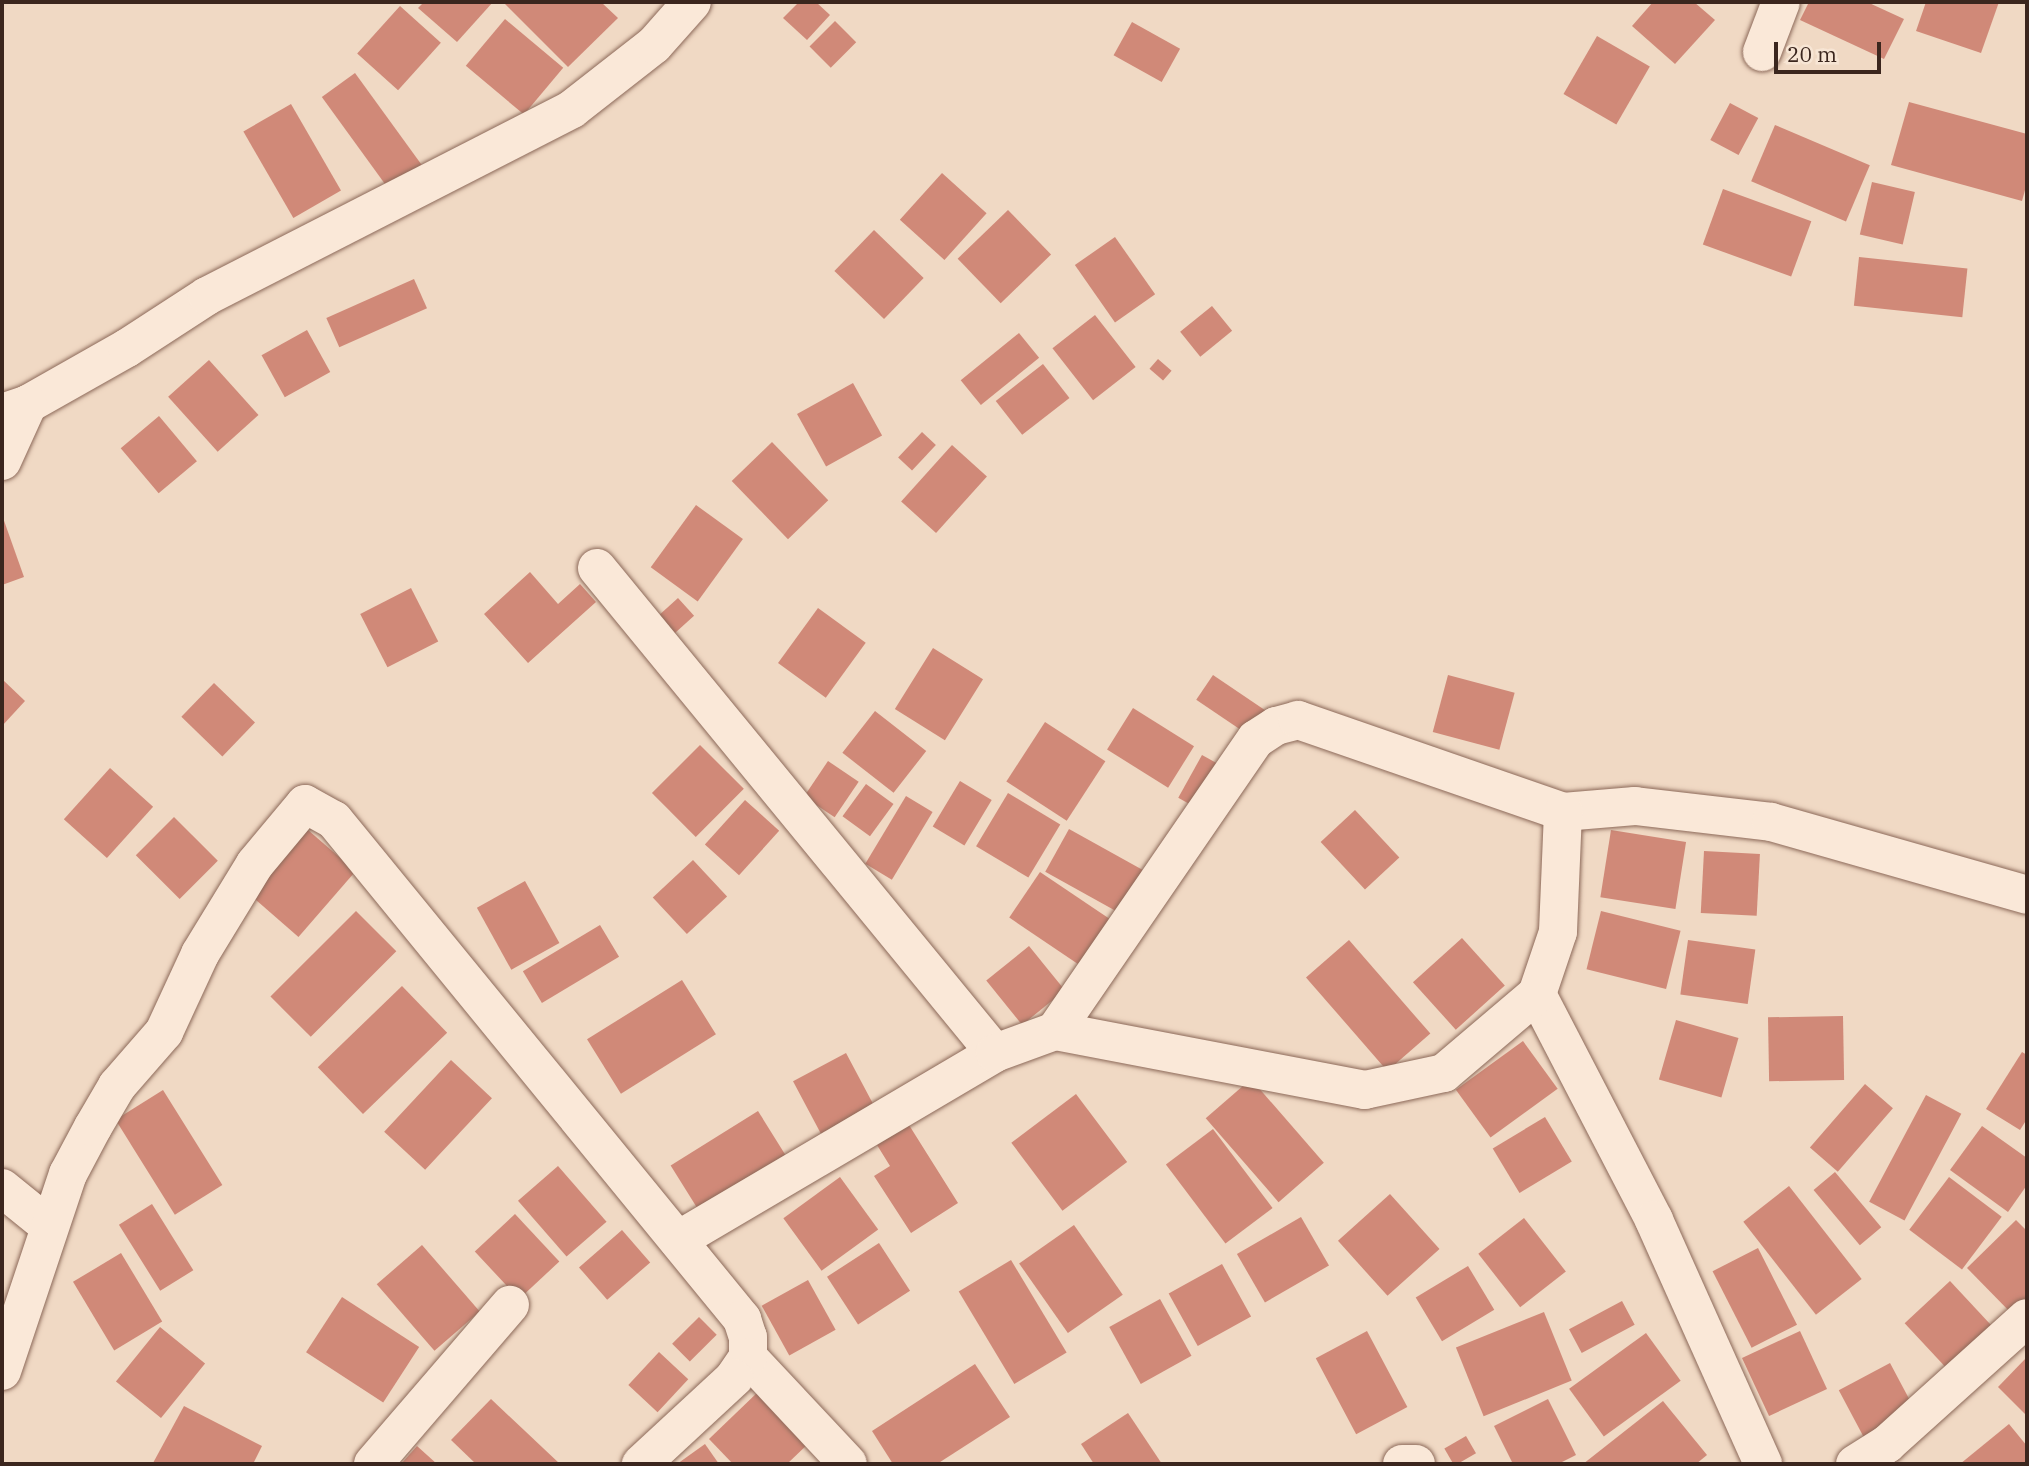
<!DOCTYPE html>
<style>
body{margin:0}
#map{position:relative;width:2029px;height:1466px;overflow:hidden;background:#f0d9c4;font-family:"IBM Plex Serif",serif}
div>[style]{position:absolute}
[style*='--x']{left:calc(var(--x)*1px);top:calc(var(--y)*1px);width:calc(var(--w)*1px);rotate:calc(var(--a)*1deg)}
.building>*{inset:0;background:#d08978;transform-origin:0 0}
.roads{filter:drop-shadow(0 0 2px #8c6959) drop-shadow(0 0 2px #8c6959)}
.minor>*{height:38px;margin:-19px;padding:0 19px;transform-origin:19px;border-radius:19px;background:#fae8d8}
span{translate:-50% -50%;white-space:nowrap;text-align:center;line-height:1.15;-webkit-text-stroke:7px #f7e5d4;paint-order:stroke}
.frame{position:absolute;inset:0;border:4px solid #3b261e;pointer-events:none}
.scale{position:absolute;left:1774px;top:42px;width:107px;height:32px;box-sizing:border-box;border:4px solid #3b261e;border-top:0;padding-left:9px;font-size:21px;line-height:24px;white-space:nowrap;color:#3b261e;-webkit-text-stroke:5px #f7e5d4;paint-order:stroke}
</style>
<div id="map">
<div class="building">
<div style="clip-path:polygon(424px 2px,493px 2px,457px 42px,418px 8px)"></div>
<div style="clip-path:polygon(503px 2px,601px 2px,618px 18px,568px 67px)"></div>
<div style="clip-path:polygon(799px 2px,816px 2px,830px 15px,807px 40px,783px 18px)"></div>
<div style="clip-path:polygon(1653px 2px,1694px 2px,1715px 20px,1675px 64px,1632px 26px)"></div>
<div style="clip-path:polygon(1809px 2px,1867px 2px,1904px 19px,1884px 59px,1800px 20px)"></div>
<div style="clip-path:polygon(1926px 2px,1999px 2px,1981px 53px,1916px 31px)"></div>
<div style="left:400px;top:6px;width:55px;height:64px;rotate:42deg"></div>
<div style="left:505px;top:19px;width:76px;height:61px;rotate:40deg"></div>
<div style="left:835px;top:21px;width:30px;height:36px;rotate:45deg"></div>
<div style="left:1132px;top:22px;width:55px;height:38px;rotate:29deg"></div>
<div style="left:1597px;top:36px;width:61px;height:67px;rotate:30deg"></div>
<div style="left:355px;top:73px;width:117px;height:41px;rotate:54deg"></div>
<div style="clip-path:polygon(1909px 102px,2027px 134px,2027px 183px,2022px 201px,1891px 165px)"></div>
<div style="left:1730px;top:103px;width:32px;height:42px;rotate:28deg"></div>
<div style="left:291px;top:104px;width:100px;height:55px;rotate:60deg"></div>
<div style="left:1775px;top:125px;width:103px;height:61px;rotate:23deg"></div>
<div style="left:942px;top:173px;width:60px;height:63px;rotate:42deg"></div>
<div style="left:1872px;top:182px;width:44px;height:54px;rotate:13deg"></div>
<div style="left:1723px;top:189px;width:94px;height:59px;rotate:20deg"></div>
<div style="left:1008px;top:210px;width:62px;height:70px;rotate:46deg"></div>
<div style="left:874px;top:230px;width:69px;height:57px;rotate:44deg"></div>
<div style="left:1115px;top:237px;width:70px;height:49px;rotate:55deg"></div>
<div style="left:1859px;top:257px;width:109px;height:49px;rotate:6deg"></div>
<div style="left:414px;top:279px;width:32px;height:96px;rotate:66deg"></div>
<div style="left:1212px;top:306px;width:32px;height:41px;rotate:51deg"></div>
<div style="left:1095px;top:315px;width:66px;height:54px;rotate:52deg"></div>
<div style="left:307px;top:330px;width:48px;height:52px;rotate:61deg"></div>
<div style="left:1019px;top:333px;width:32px;height:75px;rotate:51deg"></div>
<div style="left:1158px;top:359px;width:18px;height:13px;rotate:41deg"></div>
<div style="left:209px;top:360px;width:74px;height:55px;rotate:48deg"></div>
<div style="left:1043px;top:364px;width:43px;height:60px;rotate:52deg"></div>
<div style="left:853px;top:383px;width:60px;height:64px;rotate:61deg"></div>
<div style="left:159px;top:416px;width:59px;height:50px;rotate:50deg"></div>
<div style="left:922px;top:432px;width:19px;height:35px;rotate:43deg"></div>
<div style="left:772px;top:442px;width:81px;height:56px;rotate:46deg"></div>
<div style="left:952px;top:445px;width:47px;height:76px;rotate:42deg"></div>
<div style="left:696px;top:505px;width:58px;height:77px;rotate:36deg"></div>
<div style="clip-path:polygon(2px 515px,24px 577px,2px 585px)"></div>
<div style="clip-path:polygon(530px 572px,558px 604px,580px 584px,596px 602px,528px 663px,484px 614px)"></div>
<div style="left:411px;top:588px;width:60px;height:57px;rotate:63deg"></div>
<div style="left:678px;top:598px;width:24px;height:29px;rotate:48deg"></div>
<div style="left:818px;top:608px;width:59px;height:68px;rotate:36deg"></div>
<div style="left:933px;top:648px;width:59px;height:72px;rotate:32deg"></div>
<div style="left:1213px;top:675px;width:66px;height:30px;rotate:34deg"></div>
<div style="left:1448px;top:675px;width:69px;height:59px;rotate:15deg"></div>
<div style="clip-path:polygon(2px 679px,25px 701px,2px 726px)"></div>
<div style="left:214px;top:683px;width:57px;height:47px;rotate:44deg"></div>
<div style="left:1133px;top:708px;width:72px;height:49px;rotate:32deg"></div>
<div style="left:875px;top:711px;width:65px;height:53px;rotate:38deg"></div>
<div style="left:1045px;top:722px;width:72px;height:71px;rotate:33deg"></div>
<div style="left:700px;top:745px;width:62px;height:68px;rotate:45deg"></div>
<div style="left:1202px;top:755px;width:31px;height:49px;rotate:29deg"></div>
<div style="left:828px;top:761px;width:37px;height:43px;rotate:34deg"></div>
<div style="left:110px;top:768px;width:58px;height:69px;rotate:42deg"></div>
<div style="left:960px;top:781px;width:37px;height:53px;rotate:31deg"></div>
<div style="left:866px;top:784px;width:34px;height:40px;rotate:36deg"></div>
<div style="left:1008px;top:793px;width:61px;height:62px;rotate:31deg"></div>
<div style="left:906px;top:796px;width:31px;height:79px;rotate:31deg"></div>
<div style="left:745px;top:800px;width:46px;height:60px;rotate:42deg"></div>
<div style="left:1355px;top:810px;width:65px;height:47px;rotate:47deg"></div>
<div style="left:174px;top:817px;width:62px;height:54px;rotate:45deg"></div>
<div style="left:1069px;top:829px;width:88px;height:49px;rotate:29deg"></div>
<div style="left:308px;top:830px;width:63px;height:87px;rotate:41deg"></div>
<div style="left:1611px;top:830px;width:76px;height:68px;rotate:9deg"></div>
<div style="left:1704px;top:851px;width:56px;height:62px;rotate:3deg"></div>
<div style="left:693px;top:860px;width:50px;height:55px;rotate:47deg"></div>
<div style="left:1040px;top:872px;width:90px;height:55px;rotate:34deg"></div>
<div style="left:525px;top:881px;width:71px;height:55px;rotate:61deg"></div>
<div style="left:356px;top:911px;width:57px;height:121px;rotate:45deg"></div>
<div style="left:1601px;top:911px;width:82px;height:60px;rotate:14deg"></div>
<div style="left:600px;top:925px;width:37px;height:90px;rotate:59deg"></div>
<div style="left:1462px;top:938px;width:64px;height:66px;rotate:48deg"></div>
<div style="left:1349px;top:940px;width:124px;height:57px;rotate:49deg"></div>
<div style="left:1688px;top:940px;width:68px;height:55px;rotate:8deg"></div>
<div style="left:1029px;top:946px;width:57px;height:55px;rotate:51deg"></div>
<div style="left:682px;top:980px;width:64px;height:112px;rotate:58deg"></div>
<div style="left:402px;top:986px;width:65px;height:117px;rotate:46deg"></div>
<div style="left:1843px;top:1016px;width:64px;height:75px;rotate:89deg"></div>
<div style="left:1676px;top:1020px;width:65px;height:62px;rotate:16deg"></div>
<div style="left:1523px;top:1041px;width:59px;height:83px;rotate:54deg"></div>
<div style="clip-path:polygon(2022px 1052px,2027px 1055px,2027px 1119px,2020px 1130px,1986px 1109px)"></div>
<div style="left:846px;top:1053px;width:66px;height:60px;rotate:62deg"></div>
<div style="left:451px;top:1060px;width:56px;height:98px;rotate:43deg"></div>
<div style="left:1251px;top:1079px;width:111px;height:60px;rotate:49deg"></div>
<div style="left:1865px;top:1084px;width:37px;height:84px;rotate:41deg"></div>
<div style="left:163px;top:1090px;width:112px;height:56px;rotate:58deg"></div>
<div style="left:1076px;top:1094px;width:85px;height:81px;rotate:53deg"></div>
<div style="left:1926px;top:1095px;width:40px;height:121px;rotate:28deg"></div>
<div style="left:758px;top:1111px;width:58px;height:103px;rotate:58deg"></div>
<div style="left:1545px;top:1117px;width:52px;height:61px;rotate:59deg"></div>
<div style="clip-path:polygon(909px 1125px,958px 1203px,911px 1233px,874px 1176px,890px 1166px,877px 1145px)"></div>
<div style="clip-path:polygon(1982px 1126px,2027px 1158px,2027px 1185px,2008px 1212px,1950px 1170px)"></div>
<div style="left:1213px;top:1129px;width:99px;height:59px;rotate:53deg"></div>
<div style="left:558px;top:1166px;width:74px;height:53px;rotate:49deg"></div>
<div style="left:1835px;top:1172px;width:72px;height:28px;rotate:50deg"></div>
<div style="left:840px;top:1177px;width:65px;height:70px;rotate:54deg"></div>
<div style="left:1949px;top:1177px;width:66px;height:66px;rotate:37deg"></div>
<div style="left:1789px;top:1186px;width:118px;height:58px;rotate:52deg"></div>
<div style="left:1390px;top:1194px;width:74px;height:70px;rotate:48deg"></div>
<div style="left:152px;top:1204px;width:78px;height:39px;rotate:58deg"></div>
<div style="left:515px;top:1214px;width:65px;height:55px;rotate:47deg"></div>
<div style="left:1301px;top:1217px;width:56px;height:74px;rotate:60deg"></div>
<div style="left:1524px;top:1218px;width:68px;height:58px;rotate:52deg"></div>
<div style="clip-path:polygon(2016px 1220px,2027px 1231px,2027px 1303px,2014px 1316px,1967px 1268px)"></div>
<div style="left:1074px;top:1225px;width:85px;height:67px;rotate:55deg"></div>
<div style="left:622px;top:1230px;width:43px;height:57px;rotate:49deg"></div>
<div style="left:879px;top:1243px;width:57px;height:62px;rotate:57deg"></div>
<div style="left:422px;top:1245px;width:88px;height:60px;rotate:49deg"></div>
<div style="left:1758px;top:1248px;width:86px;height:51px;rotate:63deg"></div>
<div style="left:121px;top:1253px;width:80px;height:56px;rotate:59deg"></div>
<div style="left:1011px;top:1260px;width:108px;height:61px;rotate:59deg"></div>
<div style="left:1222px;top:1264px;width:60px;height:61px;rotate:61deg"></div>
<div style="left:1468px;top:1266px;width:51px;height:61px;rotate:59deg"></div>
<div style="left:808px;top:1280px;width:57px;height:53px;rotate:61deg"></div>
<div style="left:1950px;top:1281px;width:71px;height:62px;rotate:47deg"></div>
<div style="left:342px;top:1297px;width:92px;height:66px;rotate:33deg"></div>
<div style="left:1160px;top:1299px;width:65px;height:58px;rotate:61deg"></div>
<div style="left:1622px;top:1301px;width:27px;height:60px;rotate:62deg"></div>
<div style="left:1544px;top:1312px;width:74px;height:95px;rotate:68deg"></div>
<div style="left:699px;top:1317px;width:25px;height:38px;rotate:45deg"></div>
<div style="left:160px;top:1327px;width:58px;height:70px;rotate:39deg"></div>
<div style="left:1367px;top:1331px;width:86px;height:58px;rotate:62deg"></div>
<div style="left:1800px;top:1331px;width:64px;height:64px;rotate:65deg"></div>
<div style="left:1646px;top:1333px;width:59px;height:95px;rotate:54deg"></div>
<div style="left:659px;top:1352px;width:40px;height:45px;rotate:43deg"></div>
<div style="clip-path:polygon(2027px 1357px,2027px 1416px,1998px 1387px)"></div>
<div style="left:1890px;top:1363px;width:59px;height:58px;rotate:62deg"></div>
<div style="clip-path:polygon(975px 1364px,1010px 1417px,937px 1464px,893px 1464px,872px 1431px)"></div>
<div style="clip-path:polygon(760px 1390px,810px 1442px,787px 1464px,733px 1464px,709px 1439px)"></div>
<div style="clip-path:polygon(491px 1399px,560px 1464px,476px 1464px,451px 1440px)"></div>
<div style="clip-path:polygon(1548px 1399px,1576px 1455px,1558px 1464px,1513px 1464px,1494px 1426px)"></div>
<div style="clip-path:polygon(1663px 1401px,1707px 1455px,1696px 1464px,1583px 1464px)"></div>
<div style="clip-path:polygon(184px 1406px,262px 1446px,253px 1464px,153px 1463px)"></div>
<div style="clip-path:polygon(1128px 1413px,1162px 1464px,1094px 1464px,1081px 1444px)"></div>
<div style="clip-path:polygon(2009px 1424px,2027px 1446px,2027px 1464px,1960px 1464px)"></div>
<div style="left:1466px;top:1436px;width:20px;height:25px;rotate:60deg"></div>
<div style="clip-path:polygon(705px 1444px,719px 1464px,677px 1464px)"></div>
<div style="clip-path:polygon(417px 1446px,437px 1464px,401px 1464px)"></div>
</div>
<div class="roads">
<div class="minor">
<div style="--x:1762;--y:52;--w:53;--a:-69.2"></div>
<div style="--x:2;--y:413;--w:28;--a:-19"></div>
<div style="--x:28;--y:404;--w:114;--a:-29.5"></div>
<div style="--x:127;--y:348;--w:95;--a:-33"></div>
<div style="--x:207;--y:296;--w:410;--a:-27.1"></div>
<div style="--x:572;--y:109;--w:104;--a:-38"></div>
<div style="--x:654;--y:45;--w:57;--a:-48.5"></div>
<div style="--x:2;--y:461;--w:63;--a:-65.5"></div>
<div style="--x:597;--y:568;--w:627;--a:50.63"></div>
<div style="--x:1563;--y:812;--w:72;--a:-4.8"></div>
<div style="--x:1635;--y:806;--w:137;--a:6.7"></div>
<div style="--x:1771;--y:822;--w:266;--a:15.9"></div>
<div style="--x:1537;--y:994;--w:254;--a:62.6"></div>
<div style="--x:1654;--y:1220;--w:267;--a:65.9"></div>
<div style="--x:2;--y:1188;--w:60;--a:39"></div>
<div style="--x:678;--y:1240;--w:368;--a:-30.5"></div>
<div style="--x:995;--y:1053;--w:64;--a:-20.1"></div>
<div style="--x:1055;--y:1031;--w:354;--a:-55.5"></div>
<div style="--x:1256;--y:739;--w:24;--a:-33"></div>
<div style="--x:1276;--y:726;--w:23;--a:-15"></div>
<div style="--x:1298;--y:720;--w:281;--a:19.1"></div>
<div style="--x:1563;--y:812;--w:120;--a:92.4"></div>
<div style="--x:1558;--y:932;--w:65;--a:108.7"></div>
<div style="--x:1537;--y:994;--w:122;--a:139.7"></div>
<div style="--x:1444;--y:1073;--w:81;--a:167.9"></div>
<div style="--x:1365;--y:1090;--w:316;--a:-169.2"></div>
<div style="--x:748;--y:1357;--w:146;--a:46.9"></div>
<div style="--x:2;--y:1371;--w:208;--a:-71.5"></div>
<div style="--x:68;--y:1174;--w:53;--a:-62"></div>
<div style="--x:93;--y:1127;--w:48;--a:-59.7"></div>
<div style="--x:117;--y:1086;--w:72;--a:-49"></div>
<div style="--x:164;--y:1032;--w:86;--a:-65.2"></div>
<div style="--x:200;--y:954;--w:105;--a:-58.6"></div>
<div style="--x:255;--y:864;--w:78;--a:-50.2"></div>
<div style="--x:305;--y:804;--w:33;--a:29"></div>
<div style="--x:334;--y:820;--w:645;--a:50.73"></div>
<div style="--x:742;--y:1319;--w:19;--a:72"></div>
<div style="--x:748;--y:1337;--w:20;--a:90"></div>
<div style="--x:748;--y:1357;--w:25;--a:124"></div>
<div style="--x:734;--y:1378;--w:127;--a:137.2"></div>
<div style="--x:373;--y:1464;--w:210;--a:-49.3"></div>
<div style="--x:1402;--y:1464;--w:14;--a:0"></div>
<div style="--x:1855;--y:1464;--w:38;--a:-32"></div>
<div style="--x:1887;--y:1444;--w:188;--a:-42"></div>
</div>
</div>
<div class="frame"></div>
<div class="scale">20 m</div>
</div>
